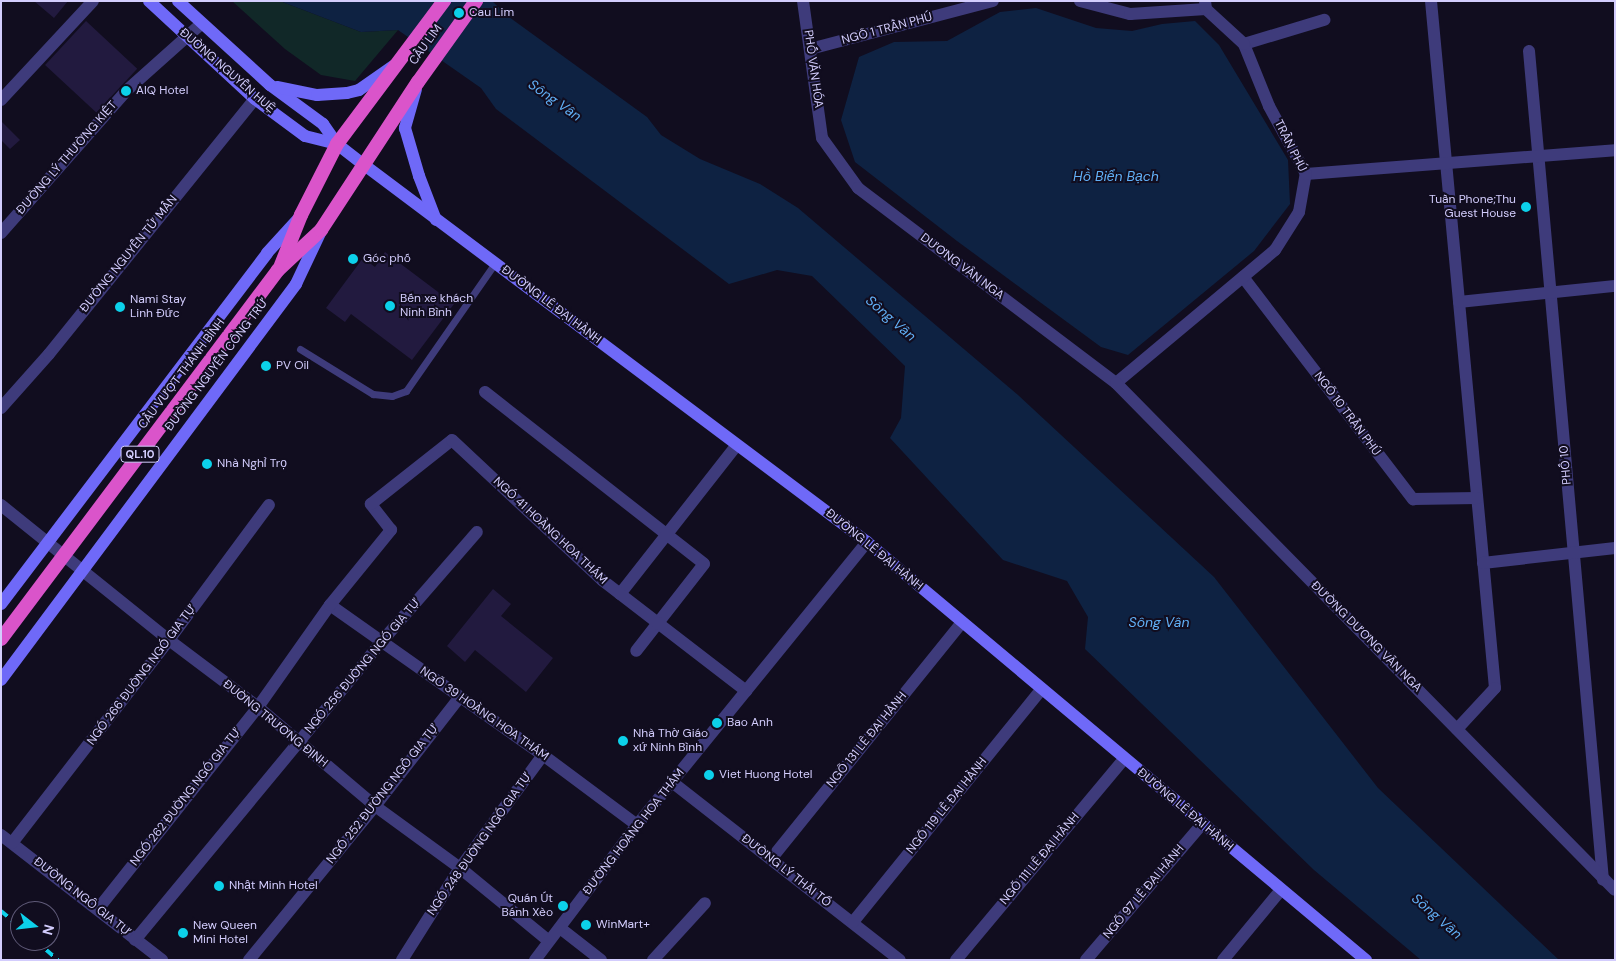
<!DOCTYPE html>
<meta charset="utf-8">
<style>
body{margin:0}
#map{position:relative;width:1616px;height:961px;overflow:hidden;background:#110d1f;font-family:"DM Sans",sans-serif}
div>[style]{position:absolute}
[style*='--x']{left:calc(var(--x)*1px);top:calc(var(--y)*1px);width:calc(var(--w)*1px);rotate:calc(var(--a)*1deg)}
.green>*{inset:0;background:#112828}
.water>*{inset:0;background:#0e2242}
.building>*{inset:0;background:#221a3f;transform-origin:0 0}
.service>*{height:7px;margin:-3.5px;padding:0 3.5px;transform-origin:3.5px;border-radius:3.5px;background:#3e3b7b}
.minor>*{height:12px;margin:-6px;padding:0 6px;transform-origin:6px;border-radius:6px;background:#3e3b7b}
.tertiary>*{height:12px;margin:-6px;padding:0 6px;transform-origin:6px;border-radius:6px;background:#3e3b7b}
.secondary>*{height:12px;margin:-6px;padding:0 6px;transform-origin:6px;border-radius:6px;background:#6f69f8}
.trunk>*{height:14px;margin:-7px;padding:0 7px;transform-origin:7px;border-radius:7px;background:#da54ca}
.rail>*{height:4px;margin-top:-2px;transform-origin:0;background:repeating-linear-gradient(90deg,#0cd1ea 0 8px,transparent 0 14px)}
.trunk-bridge>*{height:14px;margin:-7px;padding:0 7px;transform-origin:7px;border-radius:7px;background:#da54ca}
.dots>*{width:14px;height:14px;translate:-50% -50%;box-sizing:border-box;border:2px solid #110d1f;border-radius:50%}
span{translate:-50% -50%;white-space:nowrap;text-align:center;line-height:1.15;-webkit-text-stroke:4px #110d1f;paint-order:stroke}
.shield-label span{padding:1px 4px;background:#110d1f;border:1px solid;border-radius:4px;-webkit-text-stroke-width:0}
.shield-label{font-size:11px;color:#d3cdfd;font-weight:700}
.poi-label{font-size:12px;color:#d3cdfd}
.left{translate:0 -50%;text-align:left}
.right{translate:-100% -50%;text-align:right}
.street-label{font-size:12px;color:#d3cdfd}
.water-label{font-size:14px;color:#61b0f7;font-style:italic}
.frame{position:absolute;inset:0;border:2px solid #d3cdfd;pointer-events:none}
.north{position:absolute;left:10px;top:901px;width:50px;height:50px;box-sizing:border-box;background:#110d1f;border:1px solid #5f5a78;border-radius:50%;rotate:106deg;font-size:14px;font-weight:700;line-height:20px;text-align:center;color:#d3cdfd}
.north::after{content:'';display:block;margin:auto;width:18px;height:22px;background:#0cd1ea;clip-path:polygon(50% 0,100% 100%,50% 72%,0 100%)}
</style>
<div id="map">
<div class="green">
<div style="clip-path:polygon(232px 1px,280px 1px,361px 32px,398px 30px,355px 81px,321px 75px,285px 49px)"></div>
</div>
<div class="water">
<div style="clip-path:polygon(280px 1px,492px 1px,509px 17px,647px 117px,661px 135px,700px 159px,760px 184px,798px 208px,1018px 395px,1214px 577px,1378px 788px,1559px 960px,1421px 960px,1314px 870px,1085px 649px,1088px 617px,1067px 581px,1003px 560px,890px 438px,901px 418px,905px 366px,812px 276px,777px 270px,729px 284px,496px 109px,481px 88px,398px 30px,361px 32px)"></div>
<div style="clip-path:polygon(1036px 8px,1096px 28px,1132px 31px,1162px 24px,1195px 21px,1219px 45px,1288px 160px,1290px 204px,1254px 251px,1128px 355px,1101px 347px,957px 241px,855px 162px,841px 120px,859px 57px,894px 42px,947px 41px,1000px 12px)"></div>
</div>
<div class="building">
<div style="clip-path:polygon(34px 1px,68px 1px,54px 18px)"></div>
<div style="left:86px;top:21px;width:70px;height:60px;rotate:43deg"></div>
<div style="clip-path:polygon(1px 121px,20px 140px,10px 149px,1px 140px)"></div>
<div style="clip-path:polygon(385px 252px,454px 304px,412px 360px,351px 314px,345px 322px,326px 308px,363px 258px,375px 267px)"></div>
<div style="clip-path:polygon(493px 589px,511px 604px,501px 616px,553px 658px,526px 692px,475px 650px,465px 662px,447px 646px)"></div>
</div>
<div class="service">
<div style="--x:300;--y:349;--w:86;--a:31.7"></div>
<div style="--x:373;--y:394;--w:19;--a:6"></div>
<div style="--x:392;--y:396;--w:15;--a:-20"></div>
<div style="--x:406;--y:391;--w:156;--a:-55.2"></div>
</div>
<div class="minor">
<div style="--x:1080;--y:1;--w:52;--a:14.6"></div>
<div style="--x:1130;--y:14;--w:76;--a:-3.8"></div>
<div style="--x:1431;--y:1;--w:690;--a:84.68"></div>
<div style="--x:1495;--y:688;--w:56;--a:132.8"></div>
<div style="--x:1244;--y:44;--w:84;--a:-16.7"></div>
<div style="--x:810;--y:49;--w:189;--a:-14.7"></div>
<div style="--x:1529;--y:51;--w:832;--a:84.9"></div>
<div style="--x:1;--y:100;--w:135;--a:-47.1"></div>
<div style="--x:1306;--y:174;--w:310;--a:-4.4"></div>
<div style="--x:1;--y:233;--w:189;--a:-48.6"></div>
<div style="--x:126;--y:91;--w:101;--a:-41.8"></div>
<div style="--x:1243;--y:277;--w:280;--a:52.6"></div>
<div style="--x:1413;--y:499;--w:64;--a:-0.9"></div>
<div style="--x:1459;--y:302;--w:157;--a:-5.9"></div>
<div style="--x:1116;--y:383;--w:207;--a:-39.9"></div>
<div style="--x:1275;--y:250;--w:45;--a:-57.7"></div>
<div style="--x:1299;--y:212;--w:39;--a:-80"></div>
<div style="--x:1306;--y:174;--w:77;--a:-118.6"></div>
<div style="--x:1269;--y:106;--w:67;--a:-112"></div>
<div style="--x:1244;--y:44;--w:52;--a:-137.4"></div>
<div style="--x:1206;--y:9;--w:8;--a:-97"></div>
<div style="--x:485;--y:392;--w:278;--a:38.1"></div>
<div style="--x:704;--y:564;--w:110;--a:128"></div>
<div style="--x:1;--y:408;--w:72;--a:-48.4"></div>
<div style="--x:49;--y:354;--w:328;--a:-51.1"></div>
<div style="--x:1;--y:505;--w:216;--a:38.8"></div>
<div style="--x:169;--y:640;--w:111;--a:37"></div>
<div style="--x:258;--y:707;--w:153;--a:40.2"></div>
<div style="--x:375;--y:806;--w:105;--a:36.1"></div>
<div style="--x:460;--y:868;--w:115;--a:39.4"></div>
<div style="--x:1483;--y:563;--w:133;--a:-6.5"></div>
<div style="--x:620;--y:594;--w:189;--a:-51.9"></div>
<div style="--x:330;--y:605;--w:261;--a:35.2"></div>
<div style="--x:543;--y:755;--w:117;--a:36.7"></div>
<div style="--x:672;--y:782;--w:289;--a:38"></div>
<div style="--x:1;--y:835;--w:204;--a:37.8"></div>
<div style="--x:12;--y:843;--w:257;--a:-52.3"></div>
<div style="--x:169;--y:640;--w:168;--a:-53.5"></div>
<div style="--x:771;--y:859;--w:304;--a:-51.1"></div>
<div style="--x:98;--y:909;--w:258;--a:-51.6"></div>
<div style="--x:258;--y:707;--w:125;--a:-54.8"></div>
<div style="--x:330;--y:605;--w:97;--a:-50.9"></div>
<div style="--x:391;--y:530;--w:33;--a:-128"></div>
<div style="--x:371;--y:504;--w:103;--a:-38.3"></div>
<div style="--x:452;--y:440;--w:205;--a:43"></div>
<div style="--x:602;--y:580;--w:182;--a:37.6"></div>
<div style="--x:853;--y:922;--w:300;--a:-51"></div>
<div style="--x:560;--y:928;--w:52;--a:38"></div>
<div style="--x:135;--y:940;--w:389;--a:-50.4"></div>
<div style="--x:383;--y:640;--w:143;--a:-49"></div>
<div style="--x:249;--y:960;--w:199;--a:-50.7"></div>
<div style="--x:375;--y:806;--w:137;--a:-52.1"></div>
<div style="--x:402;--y:960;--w:109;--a:-57.8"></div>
<div style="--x:460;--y:868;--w:140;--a:-53.7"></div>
<div style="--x:535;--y:960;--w:169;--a:-52.9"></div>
<div style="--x:637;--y:825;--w:365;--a:-50.9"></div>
<div style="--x:653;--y:960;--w:77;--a:-47.6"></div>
<div style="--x:956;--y:960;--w:262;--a:-50.1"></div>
<div style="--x:1086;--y:960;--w:179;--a:-49.5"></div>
<div style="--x:1223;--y:960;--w:91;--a:-50.4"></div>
</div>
<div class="tertiary">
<div style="--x:803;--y:1;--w:138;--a:82.1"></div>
<div style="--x:822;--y:138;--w:62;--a:54.2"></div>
<div style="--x:858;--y:188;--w:323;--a:37.1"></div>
<div style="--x:1116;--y:383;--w:711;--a:45.46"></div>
</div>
<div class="secondary">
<div style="--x:149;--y:1;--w:144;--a:42.8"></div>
<div style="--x:255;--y:99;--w:62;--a:36.5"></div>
<div style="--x:305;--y:136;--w:33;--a:14"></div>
<div style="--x:178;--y:1;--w:125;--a:42.4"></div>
<div style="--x:270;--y:85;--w:66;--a:36.3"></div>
<div style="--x:323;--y:124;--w:24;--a:55"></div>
<div style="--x:337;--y:144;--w:33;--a:38"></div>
<div style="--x:363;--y:164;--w:630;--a:36.87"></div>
<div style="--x:867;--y:542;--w:651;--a:39.95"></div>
<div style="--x:277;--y:87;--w:41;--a:11.3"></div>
<div style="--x:317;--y:95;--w:30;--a:-4"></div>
<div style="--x:347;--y:93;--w:12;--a:-14"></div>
<div style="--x:359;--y:90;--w:42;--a:-35.2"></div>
<div style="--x:416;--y:89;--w:41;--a:105.8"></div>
<div style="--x:405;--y:128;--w:50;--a:73.7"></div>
<div style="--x:419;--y:176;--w:47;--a:68.9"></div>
<div style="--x:1;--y:604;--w:440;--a:-52.8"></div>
<div style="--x:267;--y:253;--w:46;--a:-47.6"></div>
<div style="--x:1;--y:680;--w:494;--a:-53.3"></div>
<div style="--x:296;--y:284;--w:59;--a:-64.7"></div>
</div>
<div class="trunk">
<div style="--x:281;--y:265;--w:54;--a:-68.2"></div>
<div style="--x:301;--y:215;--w:80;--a:-63.1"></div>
<div style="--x:337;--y:144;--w:179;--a:-53.2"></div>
<div style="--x:278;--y:270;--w:59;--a:-42.9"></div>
<div style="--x:321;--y:230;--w:177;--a:-56.8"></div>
<div style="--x:418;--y:82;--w:100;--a:-54.4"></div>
</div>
<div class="rail">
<div style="--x:1;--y:911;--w:25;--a:40"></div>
<div style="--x:36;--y:941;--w:29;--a:41"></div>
</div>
<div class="trunk-bridge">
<div style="--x:1;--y:639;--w:461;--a:-53.1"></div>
</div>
<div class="dots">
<div style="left:459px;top:13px;background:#0cd1ea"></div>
<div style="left:126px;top:91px;background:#0cd1ea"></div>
<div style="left:1526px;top:207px;background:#0cd1ea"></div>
<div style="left:353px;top:259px;background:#0cd1ea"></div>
<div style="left:390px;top:306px;background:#0cd1ea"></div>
<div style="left:120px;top:307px;background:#0cd1ea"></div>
<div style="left:266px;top:366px;background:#0cd1ea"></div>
<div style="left:207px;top:464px;background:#0cd1ea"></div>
<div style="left:717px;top:723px;background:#0cd1ea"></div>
<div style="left:623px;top:741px;background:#0cd1ea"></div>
<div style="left:709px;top:775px;background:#0cd1ea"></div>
<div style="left:219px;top:886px;background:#0cd1ea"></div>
<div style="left:563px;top:906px;background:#0cd1ea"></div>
<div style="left:586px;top:925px;background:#0cd1ea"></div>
<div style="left:183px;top:933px;background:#0cd1ea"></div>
</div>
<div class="shield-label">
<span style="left:140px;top:454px">QL.10</span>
</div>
<div class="poi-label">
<span class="left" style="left:469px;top:13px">Cau Lim</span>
<span class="left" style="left:136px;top:91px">AIQ Hotel</span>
<span class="right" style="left:1516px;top:207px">Tuần Phone;Thu<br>Guest House</span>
<span class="left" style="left:363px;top:259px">Góc phố</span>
<span class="left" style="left:400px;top:306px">Bến xe khách<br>Ninh Bình</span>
<span class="left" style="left:130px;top:307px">Nami Stay<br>Linh Đức</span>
<span class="left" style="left:276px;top:366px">PV Oil</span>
<span class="left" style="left:217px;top:464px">Nhà Nghỉ Trọ</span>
<span class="left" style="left:727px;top:723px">Bao Anh</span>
<span class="left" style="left:633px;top:741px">Nhà Thờ Giáo<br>xứ Ninh Bình</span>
<span class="left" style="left:719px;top:775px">Viet Huong Hotel</span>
<span class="left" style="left:229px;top:886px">Nhật Minh Hotel</span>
<span class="right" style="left:553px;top:906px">Quán Út<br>Bánh Xèo</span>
<span class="left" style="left:596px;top:925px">WinMart+</span>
<span class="left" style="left:193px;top:933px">New Queen<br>Mini Hotel</span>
</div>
<div class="street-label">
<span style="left:887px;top:29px;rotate:-15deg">NGÕ 1 TRẦN PHÚ</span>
<span style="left:426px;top:45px;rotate:-54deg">CẦU LIM</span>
<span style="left:813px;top:69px;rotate:82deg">PHỐ VĂN HÓA</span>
<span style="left:227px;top:71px;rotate:41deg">ĐUỜNG NGUYỄN HUỆ</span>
<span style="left:1290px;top:146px;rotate:63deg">TRẦN PHÚ</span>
<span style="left:67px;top:158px;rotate:-49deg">ĐƯỜNG LÝ THƯỜNG KIỆT</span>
<span style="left:129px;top:254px;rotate:-51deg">ĐƯỜNG NGUYỄN TỬ MẪN</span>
<span style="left:962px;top:267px;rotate:37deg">DƯƠNG VÂN NGA</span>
<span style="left:551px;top:305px;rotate:37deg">ĐƯỜNG LÊ ĐẠI HÀNH</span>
<span style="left:217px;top:365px;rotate:-53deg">ĐƯỜNG NGUYỄN CÔNG TRỨ</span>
<span style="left:182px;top:374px;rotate:-53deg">CẦU VƯỢT THANH BÌNH</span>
<span style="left:1347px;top:414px;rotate:53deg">NGÕ 10 TRẦN PHÚ</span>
<span style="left:1566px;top:465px;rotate:-95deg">PHỐ 10</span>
<span style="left:550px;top:531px;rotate:43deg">NGÓ 41 HOÀNG HOA THÁM</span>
<span style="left:874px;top:550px;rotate:39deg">ĐƯỜNG LÊ ĐẠI HÀNH</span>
<span style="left:1366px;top:637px;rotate:45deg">ĐƯỜNG DƯƠNG VÂN NGA</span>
<span style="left:363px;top:666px;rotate:-50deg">NGÓ 256 ĐUỜNG NGÓ GIA TỰ</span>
<span style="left:142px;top:675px;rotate:-53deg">NGÓ 266 ĐUỜNG NGÓ GIA TỰ</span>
<span style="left:484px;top:714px;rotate:35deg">NGÕ 39 HOÀNG HOA THÁM</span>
<span style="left:275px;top:724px;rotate:39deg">ĐUỜNG TRƯƠNG ĐỊNH</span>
<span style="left:867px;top:740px;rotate:-51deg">NGÕ 131 LÊ ĐẠI HÀNH</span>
<span style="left:383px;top:794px;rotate:-52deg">NGÕ 252 ĐƯỜNG NGÔ GIA TỰ</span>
<span style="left:186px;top:797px;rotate:-52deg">NGÓ 262 ĐUỜNG NGÓ GIA TỰ</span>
<span style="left:947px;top:806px;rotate:-51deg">NGÕ 119 LÊ ĐẠI HÀNH</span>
<span style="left:1185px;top:810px;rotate:40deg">ĐƯỜNG LÊ ĐẠI HÀNH</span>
<span style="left:634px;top:832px;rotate:-52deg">ĐƯỜNG HOÀNG HOA THÁM</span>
<span style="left:480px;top:844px;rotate:-55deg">NGÓ 248 ĐUỜNG NGÓ GIA TỰ</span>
<span style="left:1040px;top:859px;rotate:-50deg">NGÕ 111 LÊ ĐẠI HÀNH</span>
<span style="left:786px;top:871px;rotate:38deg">ĐƯỜNG LÝ THÁI TỔ</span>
<span style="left:1144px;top:892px;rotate:-50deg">NGÕ 97 LÊ ĐẠI HÀNH</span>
<span style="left:82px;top:897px;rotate:38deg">ĐƯỜNG NGÔ GIA TỰ</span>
</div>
<div class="water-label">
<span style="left:555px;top:100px;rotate:35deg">Sông Vân</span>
<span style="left:1116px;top:176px">Hồ Biển Bạch</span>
<span style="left:891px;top:318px;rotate:41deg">Sông Vân</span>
<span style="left:1159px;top:622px">Sông Vân</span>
<span style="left:1437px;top:916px;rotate:41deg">Sông Vân</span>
</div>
<div class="frame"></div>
<div class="north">N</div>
</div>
